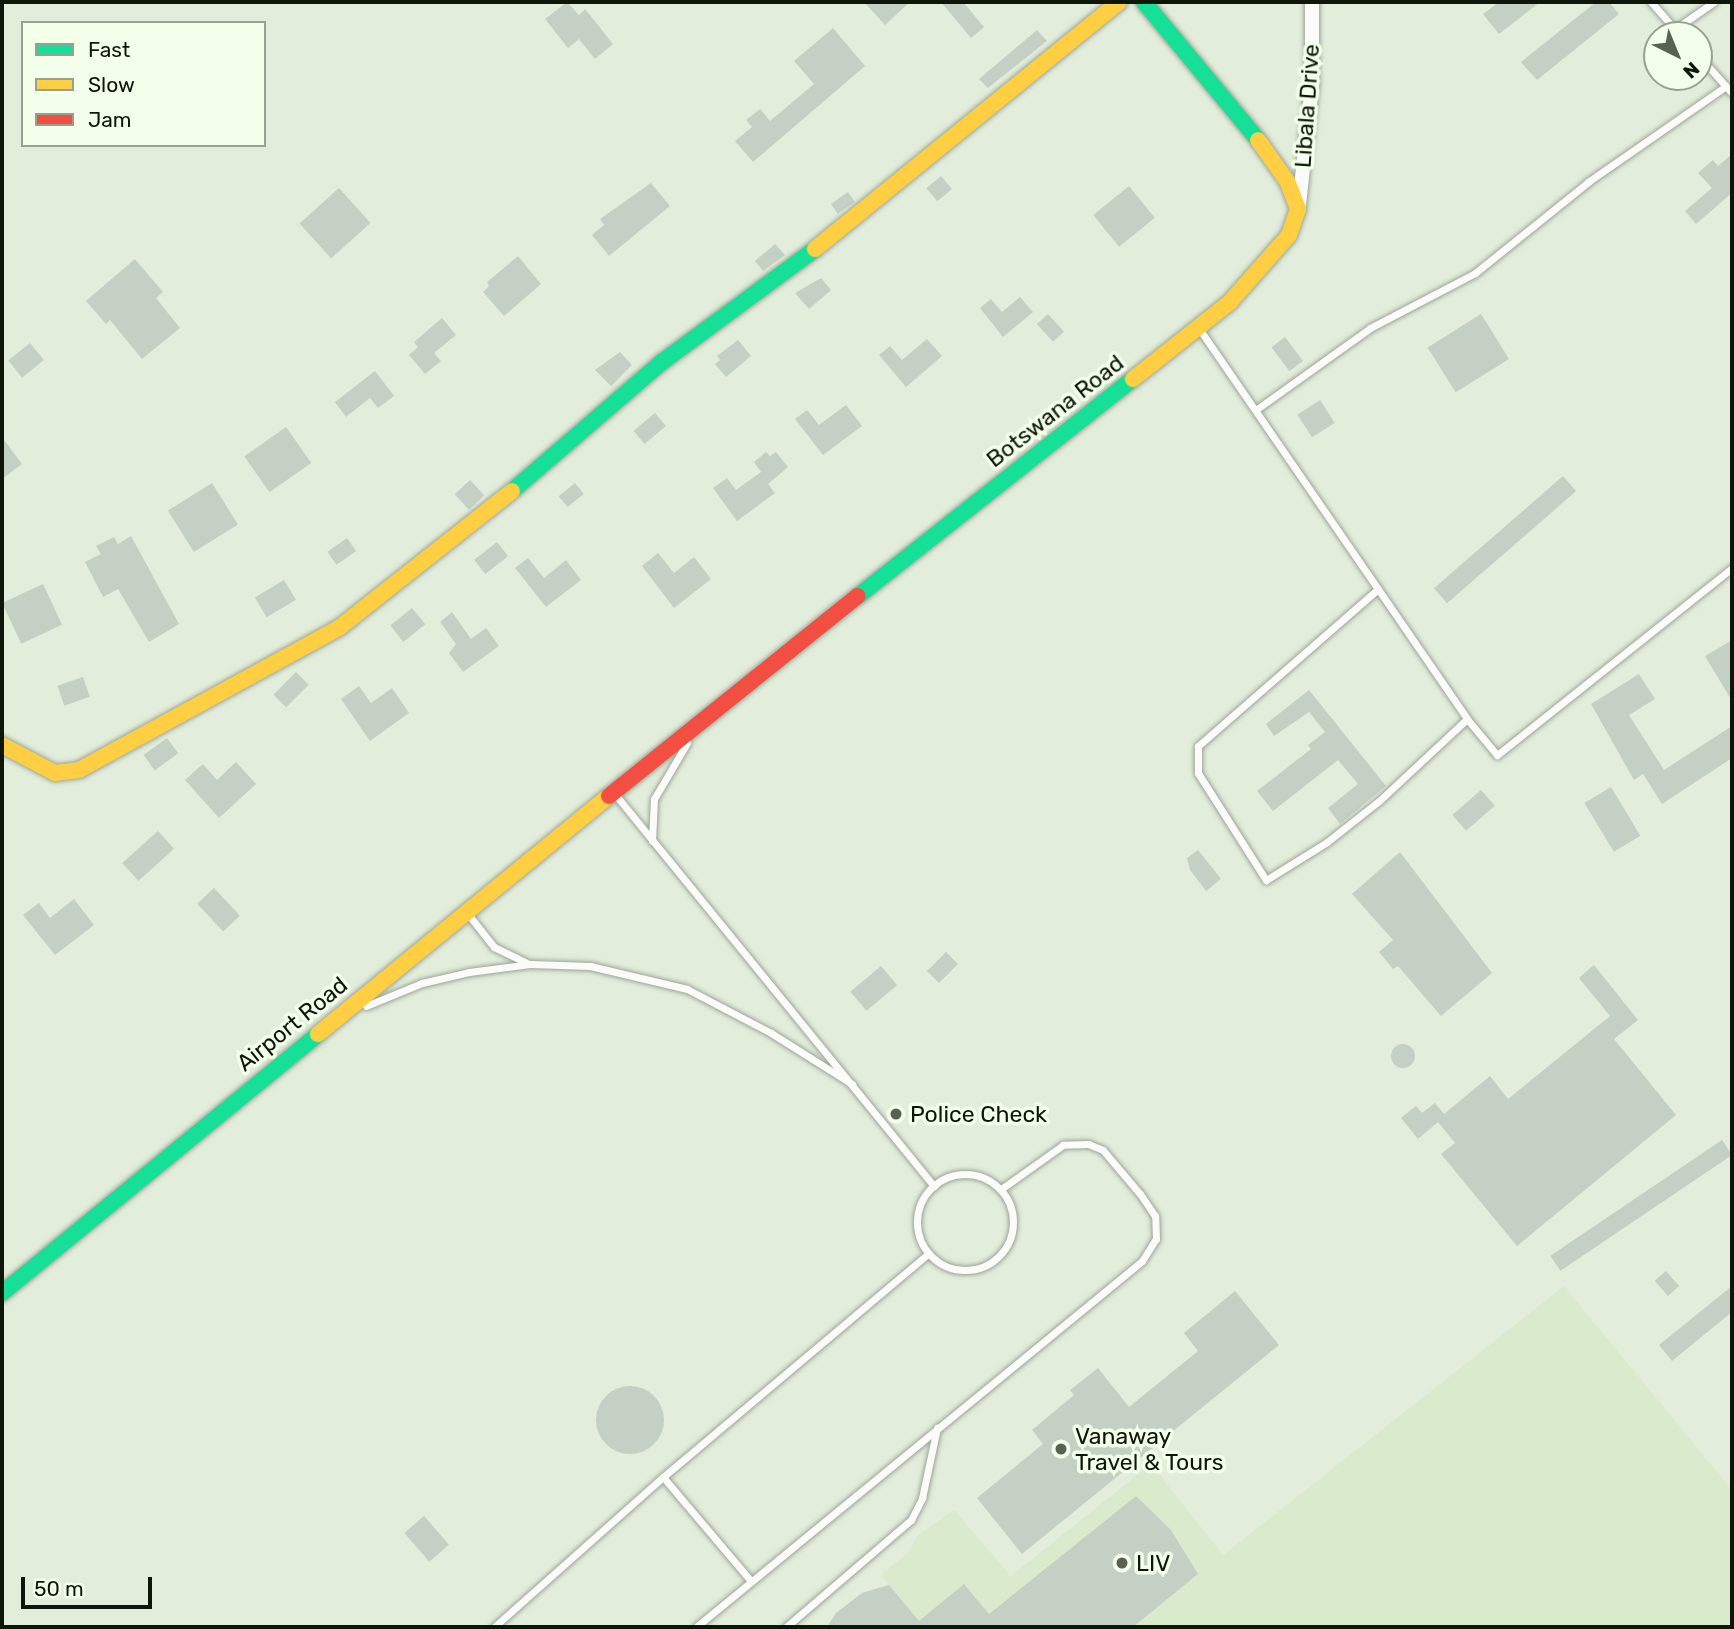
<!DOCTYPE html>
<style>
body{margin:0}
#map{position:relative;width:1734px;height:1629px;overflow:hidden;background:#e2eddb;font-family:Rubik,sans-serif}
div>[style]{position:absolute}
[style*='--x']{left:calc(var(--x)*1px);top:calc(var(--y)*1px);width:calc(var(--w)*1px);rotate:calc(var(--a)*1deg)}
.built>*{inset:0;background:#daebcd}
.building>*{inset:0;background:#c5d0c4;transform-origin:0 0}
.round{border-radius:50%}
.roads{filter:drop-shadow(0 0 2px #9ea698) drop-shadow(0 0 2px #9ea698)}
.lane>*{height:7px;margin:-3.5px;padding:0 3.5px;transform-origin:3.5px;border-radius:3.5px;background:#fbfcfa}
.lane>.ring{margin:-3.5px;padding:0;box-sizing:content-box;background:none;border:7px solid #fbfcfa;border-radius:50%}
.street>*{height:14px;margin:-7px;padding:0 7px;transform-origin:7px;border-radius:7px;background:#fbfcfa}
.fast>*{height:16px;margin:-8px;padding:0 8px;transform-origin:8px;border-radius:8px;background:#16e098}
.slow>*{height:16px;margin:-8px;padding:0 8px;transform-origin:8px;border-radius:8px;background:#ffcf43}
.jam>*{height:16px;margin:-8px;padding:0 8px;transform-origin:8px;border-radius:8px;background:#f24e42}
.dots>*{width:19px;height:19px;translate:-50% -50%;box-sizing:border-box;border:4px solid #f3ffeb;border-radius:50%}
span{translate:-50% -50%;white-space:nowrap;text-align:center;line-height:1.15;-webkit-text-stroke:7px #f3ffeb;paint-order:stroke}
.street-label{font-size:23px;color:#0e1509}
.poi-label{font-size:23px;color:#0e1509}
.left{translate:0 -50%;text-align:left}
.frame{position:absolute;inset:0;border:4px solid #0e1509;pointer-events:none}
.legend{position:absolute;left:21px;top:21px;width:245px;height:126px;box-sizing:border-box;background:#f3ffeb;border:2px solid #97a191;margin:0;padding:9px 12px;list-style:none;font-size:21px;color:#0e1509}
.legend li{display:flex;align-items:center;gap:14px;height:35px}
.legend b{width:35px;border:2px solid #97a191}
.north{position:absolute;left:1643px;top:21px;width:70px;height:70px;box-sizing:border-box;background:#f3ffeb;border:2px solid #97a191;border-radius:50%;rotate:137deg;font-size:19px;font-weight:700;line-height:28px;text-align:center;color:#0e1509}
.north::after{content:'';display:block;margin:auto;width:24px;height:32px;background:#586152;clip-path:polygon(50% 0,100% 100%,50% 72%,0 100%)}
.scale{position:absolute;left:21px;top:1577px;width:131px;height:32px;box-sizing:border-box;border:4px solid #0e1509;border-top:0;padding-left:9px;font-size:21px;line-height:24px;white-space:nowrap;color:#0e1509;-webkit-text-stroke:5px #f3ffeb;paint-order:stroke}
</style>
<div id="map">
<div class="built">
<div style="clip-path:polygon(1564px 1286px,1732px 1490px,1732px 1627px,827px 1627px,836px 1613px,862px 1593px,889px 1585px,881px 1574px,909px 1552px,917px 1536px,954px 1510px,1011px 1576px,1151px 1464px,1223px 1555px)"></div>
</div>
<div class="building">
<div style="clip-path:polygon(567px 2px,579px 15px,585px 9px,613px 44px,595px 59px,579px 39px,568px 48px,545px 19px)"></div>
<div style="clip-path:polygon(864px 2px,910px 2px,885px 25px)"></div>
<div style="clip-path:polygon(941px 2px,963px 2px,984px 27px,971px 38px)"></div>
<div style="clip-path:polygon(1499px 2px,1540px 2px,1499px 34px,1483px 14px)"></div>
<div style="clip-path:polygon(1596px 2px,1609px 2px,1619px 14px,1537px 80px,1521px 62px)"></div>
<div style="clip-path:polygon(833px 28px,865px 66px,753px 162px,735px 141px,752px 127px,746px 120px,760px 109px,770px 121px,814px 84px,794px 61px)"></div>
<div style="clip-path:polygon(1037px 30px,1047px 41px,988px 88px,979px 79px)"></div>
<div style="clip-path:polygon(1732px 154px,1732px 193px,1696px 224px,1685px 211px,1712px 188px,1698px 173px,1713px 160px,1718px 166px)"></div>
<div style="left:941px;top:176px;width:17px;height:19px;rotate:50deg"></div>
<div style="clip-path:polygon(651px 183px,670px 206px,609px 256px,592px 235px,604px 225px,600px 219px)"></div>
<div style="left:1129px;top:186px;width:41px;height:46px;rotate:51deg"></div>
<div style="left:339px;top:188px;width:47px;height:53px;rotate:48deg"></div>
<div style="left:848px;top:192px;width:12px;height:21px;rotate:55deg"></div>
<div style="clip-path:polygon(775px 244px,785px 255px,763px 271px,755px 261px)"></div>
<div style="clip-path:polygon(518px 256px,541px 284px,504px 316px,483px 292px,489px 286px,487px 282px)"></div>
<div style="clip-path:polygon(135px 259px,163px 292px,156px 298px,180px 328px,142px 359px,110px 320px,106px 324px,86px 301px)"></div>
<div style="clip-path:polygon(821px 278px,831px 290px,809px 309px,795px 293px)"></div>
<div style="clip-path:polygon(1020px 297px,1033px 312px,1003px 337px,980px 308px,991px 299px,1002px 312px)"></div>
<div style="left:1048px;top:314px;width:24px;height:15px;rotate:48deg"></div>
<div style="left:1481px;top:314px;width:53px;height:63px;rotate:58deg"></div>
<div style="clip-path:polygon(442px 318px,456px 335px,434px 353px,441px 361px,425px 374px,409px 355px,418px 347px,414px 342px)"></div>
<div style="left:1285px;top:337px;width:30px;height:17px;rotate:53deg"></div>
<div style="clip-path:polygon(927px 339px,942px 356px,906px 387px,879px 355px,890px 346px,902px 360px)"></div>
<div style="clip-path:polygon(738px 340px,751px 356px,726px 377px,715px 364px,720px 360px,717px 356px)"></div>
<div style="left:30px;top:343px;width:22px;height:28px;rotate:51deg"></div>
<div style="clip-path:polygon(620px 352px,632px 365px,611px 386px,595px 370px)"></div>
<div style="clip-path:polygon(375px 371px,394px 396px,378px 408px,370px 398px,346px 417px,335px 402px)"></div>
<div style="left:1320px;top:400px;width:27px;height:27px;rotate:57deg"></div>
<div style="clip-path:polygon(846px 405px,862px 426px,823px 455px,795px 419px,807px 410px,819px 425px)"></div>
<div style="left:655px;top:413px;width:17px;height:28px;rotate:50deg"></div>
<div style="left:286px;top:427px;width:44px;height:51px;rotate:55deg"></div>
<div style="clip-path:polygon(2px 437px,22px 464px,2px 479px)"></div>
<div style="clip-path:polygon(766px 452px,770px 456px,776px 452px,788px 467px,768px 484px,775px 493px,737px 521px,713px 488px,727px 478px,736px 490px,761px 472px,754px 462px)"></div>
<div style="left:1563px;top:476px;width:20px;height:171px;rotate:49deg"></div>
<div style="left:470px;top:480px;width:21px;height:21px;rotate:47deg"></div>
<div style="left:212px;top:483px;width:49px;height:52px;rotate:58deg"></div>
<div style="left:575px;top:483px;width:14px;height:21px;rotate:51deg"></div>
<div style="clip-path:polygon(131px 536px,179px 624px,149px 642px,118px 589px,103px 597px,85px 562px,101px 554px,96px 546px,114px 537px,118px 544px)"></div>
<div style="left:347px;top:538px;width:16px;height:24px;rotate:55deg"></div>
<div style="left:497px;top:542px;width:18px;height:29px;rotate:52deg"></div>
<div style="clip-path:polygon(658px 553px,674px 573px,694px 557px,711px 579px,674px 608px,642px 566px)"></div>
<div style="clip-path:polygon(528px 558px,544px 578px,566px 560px,581px 580px,546px 607px,515px 568px)"></div>
<div style="left:284px;top:580px;width:23px;height:34px;rotate:59deg"></div>
<div style="left:43px;top:584px;width:45px;height:45px;rotate:65deg"></div>
<div style="left:412px;top:608px;width:21px;height:28px;rotate:51deg"></div>
<div style="clip-path:polygon(452px 612px,471px 639px,486px 628px,499px 646px,463px 672px,449px 653px,456px 644px,440px 622px)"></div>
<div style="clip-path:polygon(1732px 640px,1732px 701px,1705px 656px)"></div>
<div style="left:296px;top:672px;width:18px;height:32px;rotate:45deg"></div>
<div style="clip-path:polygon(1639px 674px,1655px 699px,1629px 715px,1664px 770px,1732px 726px,1732px 758px,1662px 804px,1643px 774px,1634px 780px,1591px 704px)"></div>
<div style="left:83px;top:677px;width:21px;height:27px;rotate:71deg"></div>
<div style="clip-path:polygon(359px 686px,371px 703px,392px 688px,409px 713px,370px 741px,341px 699px)"></div>
<div style="clip-path:polygon(1309px 690px,1386px 786px,1340px 824px,1328px 808px,1358px 784px,1338px 760px,1273px 811px,1257px 791px,1311px 749px,1308px 745px,1325px 732px,1309px 712px,1274px 736px,1266px 724px)"></div>
<div style="left:167px;top:738px;width:19px;height:29px;rotate:54deg"></div>
<div style="clip-path:polygon(236px 762px,256px 784px,219px 818px,185px 780px,203px 764px,217px 780px)"></div>
<div style="left:1611px;top:787px;width:57px;height:31px;rotate:59deg"></div>
<div style="left:1481px;top:790px;width:21px;height:38px;rotate:49deg"></div>
<div style="left:158px;top:831px;width:24px;height:48px;rotate:48deg"></div>
<div style="clip-path:polygon(1198px 850px,1221px 879px,1206px 891px,1190px 870px,1187px 858px)"></div>
<div style="clip-path:polygon(1400px 852px,1492px 973px,1441px 1016px,1398px 966px,1393px 969px,1379px 952px,1393px 940px,1352px 894px)"></div>
<div style="left:214px;top:888px;width:38px;height:23px;rotate:47deg"></div>
<div style="clip-path:polygon(74px 899px,94px 925px,55px 955px,23px 915px,39px 903px,50px 918px)"></div>
<div style="left:946px;top:952px;width:17px;height:27px;rotate:45deg"></div>
<div style="clip-path:polygon(1594px 965px,1638px 1020px,1614px 1039px,1676px 1115px,1517px 1246px,1441px 1154px,1455px 1143px,1438px 1122px,1418px 1139px,1401px 1118px,1416px 1106px,1422px 1113px,1435px 1103px,1444px 1114px,1490px 1076px,1508px 1099px,1610px 1016px,1579px 978px)"></div>
<div style="left:881px;top:966px;width:25px;height:40px;rotate:50deg"></div>
<div class="round" style="left:1391px;top:1044px;width:24px;height:24px"></div>
<div style="left:1722px;top:1140px;width:18px;height:207px;rotate:56deg"></div>
<div style="left:1666px;top:1271px;width:20px;height:15px;rotate:49deg"></div>
<div style="clip-path:polygon(1732px 1286px,1732px 1312px,1672px 1361px,1659px 1345px)"></div>
<div style="clip-path:polygon(1235px 1291px,1279px 1345px,1022px 1554px,977px 1498px,1043px 1444px,1032px 1430px,1074px 1395px,1070px 1390px,1098px 1368px,1129px 1407px,1198px 1351px,1184px 1333px)"></div>
<div class="round" style="left:596px;top:1386px;width:68px;height:68px"></div>
<div style="clip-path:polygon(1136px 1496px,1171px 1530px,1198px 1574px,1133px 1627px,827px 1627px,836px 1613px,862px 1593px,889px 1585px,919px 1621px,964px 1584px,989px 1614px)"></div>
<div style="left:424px;top:1516px;width:38px;height:26px;rotate:49deg"></div>
</div>
<div class="roads">
<div class="lane">
<div style="--x:1651;--y:2;--w:44;--a:48.7"></div>
<div style="--x:1675;--y:29;--w:47;--a:-34.7"></div>
<div style="--x:1699;--y:56;--w:50;--a:48.3"></div>
<div style="--x:1200;--y:330;--w:472;--a:55.5"></div>
<div style="--x:1257;--y:409;--w:139;--a:-35.6"></div>
<div style="--x:1370;--y:328;--w:119;--a:-27.6"></div>
<div style="--x:1475;--y:273;--w:145;--a:-38.8"></div>
<div style="--x:1588;--y:182;--w:168;--a:-34.8"></div>
<div style="--x:1378;--y:589;--w:239;--a:138.9"></div>
<div style="--x:1198;--y:746;--w:27;--a:90"></div>
<div style="--x:1198;--y:773;--w:127;--a:57.6"></div>
<div style="--x:1266;--y:880;--w:72;--a:-31.9"></div>
<div style="--x:1327;--y:842;--w:66;--a:-38.3"></div>
<div style="--x:1379;--y:801;--w:120;--a:-43"></div>
<div style="--x:1467;--y:719;--w:47;--a:50.2"></div>
<div style="--x:1497;--y:755;--w:300;--a:-38.5"></div>
<div style="--x:614;--y:793;--w:507;--a:50.85"></div>
<div style="--x:652;--y:841;--w:42;--a:-87.3"></div>
<div style="--x:654;--y:799;--w:65;--a:-59.5"></div>
<div style="--x:468;--y:914;--w:42;--a:51.8"></div>
<div style="--x:494;--y:947;--w:37;--a:26"></div>
<div style="--x:366;--y:1006;--w:61;--a:-22.3"></div>
<div style="--x:422;--y:983;--w:48;--a:-13.2"></div>
<div style="--x:469;--y:972;--w:63;--a:-7.4"></div>
<div style="--x:531;--y:964;--w:59;--a:1.9"></div>
<div style="--x:590;--y:966;--w:100;--a:13.3"></div>
<div style="--x:687;--y:989;--w:95;--a:27.6"></div>
<div style="--x:771;--y:1033;--w:96;--a:32.2"></div>
<div class="ring" style="left:917px;top:1174px;width:89px;height:89px"></div>
<div style="--x:663;--y:1477;--w:135;--a:49.8"></div>
<div style="--x:494;--y:1627;--w:226;--a:-41.6"></div>
<div style="--x:663;--y:1477;--w:346;--a:-40.1"></div>
<div style="--x:696;--y:1627;--w:577;--a:-39.37"></div>
<div style="--x:1142;--y:1261;--w:26;--a:-58"></div>
<div style="--x:1156;--y:1239;--w:23;--a:-92"></div>
<div style="--x:1155;--y:1216;--w:27;--a:-124"></div>
<div style="--x:1140;--y:1194;--w:57;--a:-130.1"></div>
<div style="--x:1103;--y:1150;--w:16;--a:-158"></div>
<div style="--x:1088;--y:1144;--w:25;--a:178"></div>
<div style="--x:1063;--y:1145;--w:77;--a:144.5"></div>
<div style="--x:786;--y:1627;--w:165;--a:-40.6"></div>
<div style="--x:911;--y:1520;--w:25;--a:-63"></div>
<div style="--x:922;--y:1498;--w:72;--a:-77.9"></div>
</div>
<div class="street">
<div style="--x:1299;--y:205;--w:120;--a:-83.8"></div>
<div style="--x:1312;--y:86;--w:84;--a:-90"></div>
</div>
<div class="fast">
<div style="--x:1144;--y:2;--w:179;--a:50.4"></div>
<div style="--x:512;--y:491;--w:198;--a:-40.7"></div>
<div style="--x:662;--y:362;--w:190;--a:-36.4"></div>
<div style="--x:858;--y:596;--w:350;--a:-38.3"></div>
<div style="--x:2;--y:1293;--w:409;--a:-39.3"></div>
</div>
<div class="slow">
<div style="--x:815;--y:249;--w:392;--a:-39.1"></div>
<div style="--x:1133;--y:379;--w:124;--a:-38.4"></div>
<div style="--x:1230;--y:302;--w:89;--a:-48.6"></div>
<div style="--x:1289;--y:235;--w:28;--a:-71"></div>
<div style="--x:1298;--y:209;--w:30;--a:-111"></div>
<div style="--x:1287;--y:181;--w:50;--a:-125.3"></div>
<div style="--x:2;--y:745;--w:60;--a:27.8"></div>
<div style="--x:55;--y:773;--w:24;--a:-7"></div>
<div style="--x:79;--y:770;--w:298;--a:-28.7"></div>
<div style="--x:340;--y:627;--w:219;--a:-38.3"></div>
<div style="--x:318;--y:1034;--w:376;--a:-39.3"></div>
</div>
<div class="jam">
<div style="--x:609;--y:796;--w:319;--a:-38.8"></div>
</div>
</div>
<div class="dots">
<div style="left:896px;top:1114px;background:#586152"></div>
<div style="left:1061px;top:1449px;background:#586152"></div>
<div style="left:1122px;top:1563px;background:#586152"></div>
</div>
<div class="street-label">
<span style="left:1307px;top:106px;rotate:-86deg">Libala Drive</span>
<span style="left:1055px;top:411px;rotate:-38deg">Botswana Road</span>
<span style="left:292px;top:1024px;rotate:-39deg">Airport Road</span>
</div>
<div class="poi-label">
<span class="left" style="left:910px;top:1114px">Police Check</span>
<span class="left" style="left:1075px;top:1449px">Vanaway<br>Travel &amp; Tours</span>
<span class="left" style="left:1136px;top:1563px">LIV</span>
</div>
<div class="frame"></div>
<ul class="legend">
<li><b style="height:9px;background:#16e098"></b>Fast</li>
<li><b style="height:9px;background:#ffcf43"></b>Slow</li>
<li><b style="height:9px;background:#f24e42"></b>Jam</li>
</ul>
<div class="north">N</div>
<div class="scale">50 m</div>
</div>
